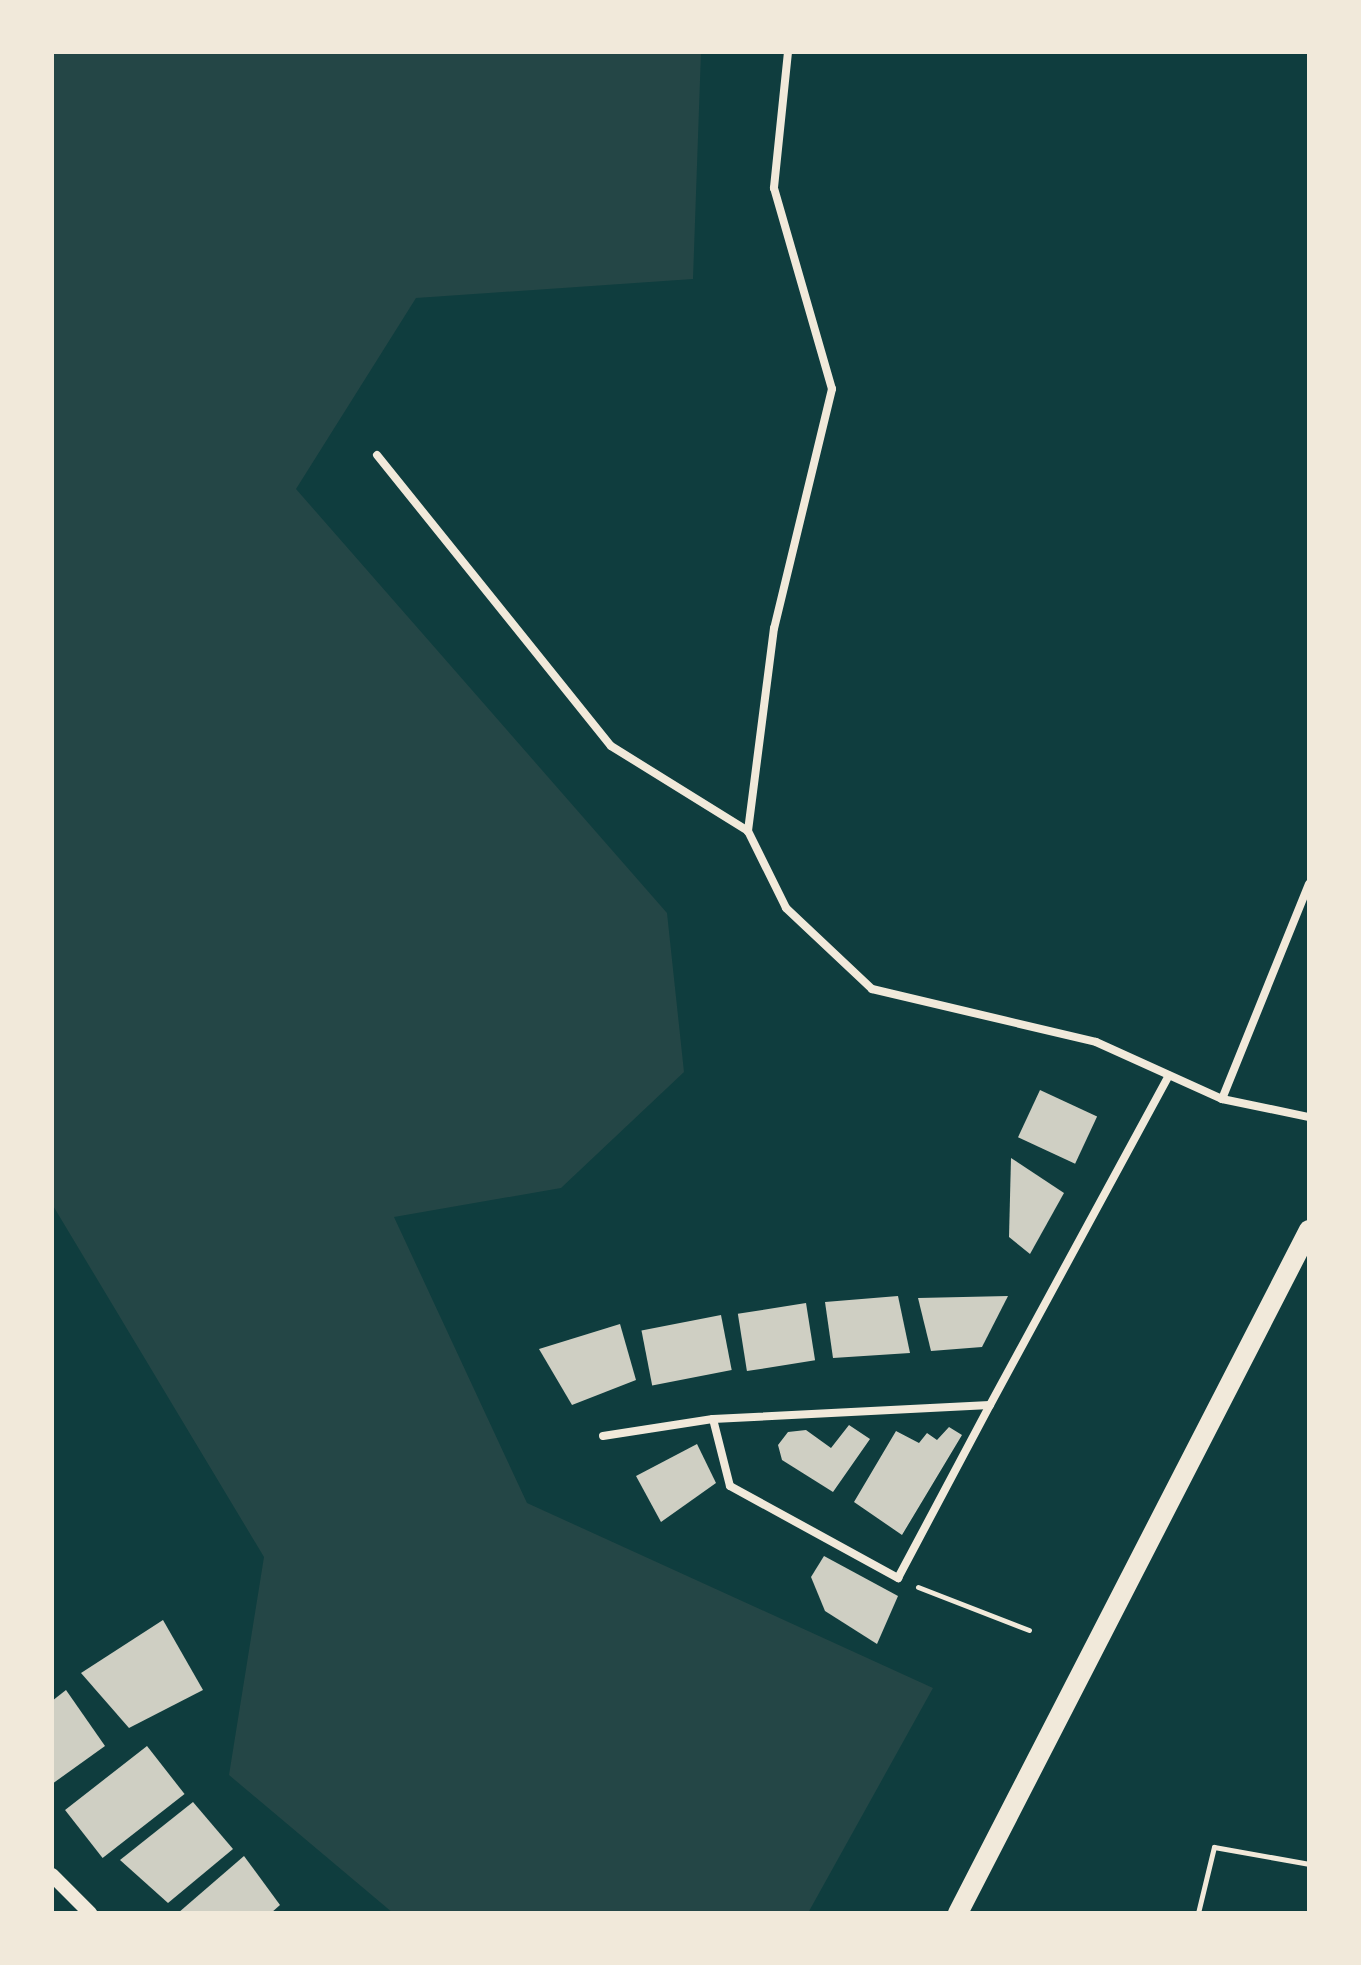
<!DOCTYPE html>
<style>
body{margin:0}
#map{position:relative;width:1361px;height:1965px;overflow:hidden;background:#0f3d3e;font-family:"Asap Condensed",sans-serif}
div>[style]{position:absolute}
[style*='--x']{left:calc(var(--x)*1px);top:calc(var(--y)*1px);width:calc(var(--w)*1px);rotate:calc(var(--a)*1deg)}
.green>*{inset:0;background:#244646}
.building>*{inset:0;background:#cfcfc3;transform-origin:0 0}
.path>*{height:5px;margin:-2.5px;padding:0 2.5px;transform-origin:2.5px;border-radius:2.5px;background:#f1e9da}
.minor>*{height:8px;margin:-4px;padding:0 4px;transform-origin:4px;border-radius:4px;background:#f1e9da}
.tertiary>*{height:14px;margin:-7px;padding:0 7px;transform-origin:7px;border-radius:7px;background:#f1e9da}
.primary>*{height:20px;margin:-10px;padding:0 10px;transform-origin:10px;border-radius:10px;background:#f1e9da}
span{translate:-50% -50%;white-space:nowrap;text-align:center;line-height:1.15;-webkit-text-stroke:6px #f1e9da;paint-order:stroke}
.frame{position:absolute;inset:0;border:54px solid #f1e9da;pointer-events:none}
</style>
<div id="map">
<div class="green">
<div style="clip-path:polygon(52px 52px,701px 52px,693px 279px,416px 298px,296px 489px,667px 913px,684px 1072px,561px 1188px,394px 1217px,527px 1503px,933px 1688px,808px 1913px,393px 1913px,229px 1775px,264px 1557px,52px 1204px)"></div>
</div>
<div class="building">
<div style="left:1040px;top:1090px;width:63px;height:52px;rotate:25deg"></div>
<div style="clip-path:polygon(1011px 1158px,1064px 1193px,1030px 1254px,1009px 1237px)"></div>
<div style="clip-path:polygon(898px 1296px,910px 1353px,833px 1358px,825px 1302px)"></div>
<div style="clip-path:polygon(1008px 1296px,982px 1347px,931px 1351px,918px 1298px)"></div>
<div style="left:806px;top:1303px;width:58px;height:69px;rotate:81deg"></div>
<div style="left:721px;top:1315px;width:56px;height:81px;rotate:79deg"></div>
<div style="clip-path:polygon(620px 1324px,636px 1380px,572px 1405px,539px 1349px)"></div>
<div style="clip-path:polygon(849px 1425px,870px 1439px,833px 1492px,782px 1460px,778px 1445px,788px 1432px,806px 1430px,831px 1448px)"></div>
<div style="clip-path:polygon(949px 1427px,962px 1435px,902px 1535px,854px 1502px,896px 1431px,919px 1443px,927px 1433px,937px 1440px)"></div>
<div style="clip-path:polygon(697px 1444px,716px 1483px,661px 1522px,636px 1476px)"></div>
<div style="clip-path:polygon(824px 1556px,898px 1596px,877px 1644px,825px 1611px,811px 1577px)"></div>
<div style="clip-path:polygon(163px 1620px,203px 1690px,129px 1728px,81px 1673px)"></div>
<div style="clip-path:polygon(66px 1690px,105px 1746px,52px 1784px,52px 1701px)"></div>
<div style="left:147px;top:1746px;width:61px;height:104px;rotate:52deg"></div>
<div style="clip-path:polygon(193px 1802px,233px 1849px,168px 1903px,120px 1860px)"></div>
<div style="clip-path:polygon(244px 1856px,280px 1905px,271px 1913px,178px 1913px)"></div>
</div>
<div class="path">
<div style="--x:918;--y:1587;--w:119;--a:21.2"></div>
<div style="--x:1198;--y:1913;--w:68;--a:-76.4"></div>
<div style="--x:1214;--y:1847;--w:97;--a:10.1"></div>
</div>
<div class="minor">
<div style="--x:788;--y:52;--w:137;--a:95.9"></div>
<div style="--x:774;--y:188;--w:209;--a:73.9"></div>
<div style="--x:832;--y:389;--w:246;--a:103.6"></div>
<div style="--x:774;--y:628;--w:205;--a:97.3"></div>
<div style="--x:748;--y:831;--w:86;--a:63.7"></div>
<div style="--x:786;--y:908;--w:118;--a:43.3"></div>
<div style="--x:872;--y:989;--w:230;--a:13.3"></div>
<div style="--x:1096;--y:1042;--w:138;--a:24.3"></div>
<div style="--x:1222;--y:1099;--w:89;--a:11.7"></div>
<div style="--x:377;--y:455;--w:373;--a:51.2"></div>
<div style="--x:611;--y:746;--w:161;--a:31.8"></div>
<div style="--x:1222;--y:1099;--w:232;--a:-68"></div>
<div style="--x:713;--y:1419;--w:69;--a:75.8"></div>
<div style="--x:730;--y:1486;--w:192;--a:28.7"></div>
<div style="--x:898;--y:1578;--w:196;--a:-62"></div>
<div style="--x:603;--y:1436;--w:111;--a:-8.8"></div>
<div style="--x:713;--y:1419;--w:277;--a:-2.9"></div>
<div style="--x:990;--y:1405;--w:375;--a:-61.5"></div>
</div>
<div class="tertiary">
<div style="--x:52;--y:1875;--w:54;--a:45"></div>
</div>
<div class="primary">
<div style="--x:958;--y:1913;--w:768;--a:-62.8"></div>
</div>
<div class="frame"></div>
</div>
